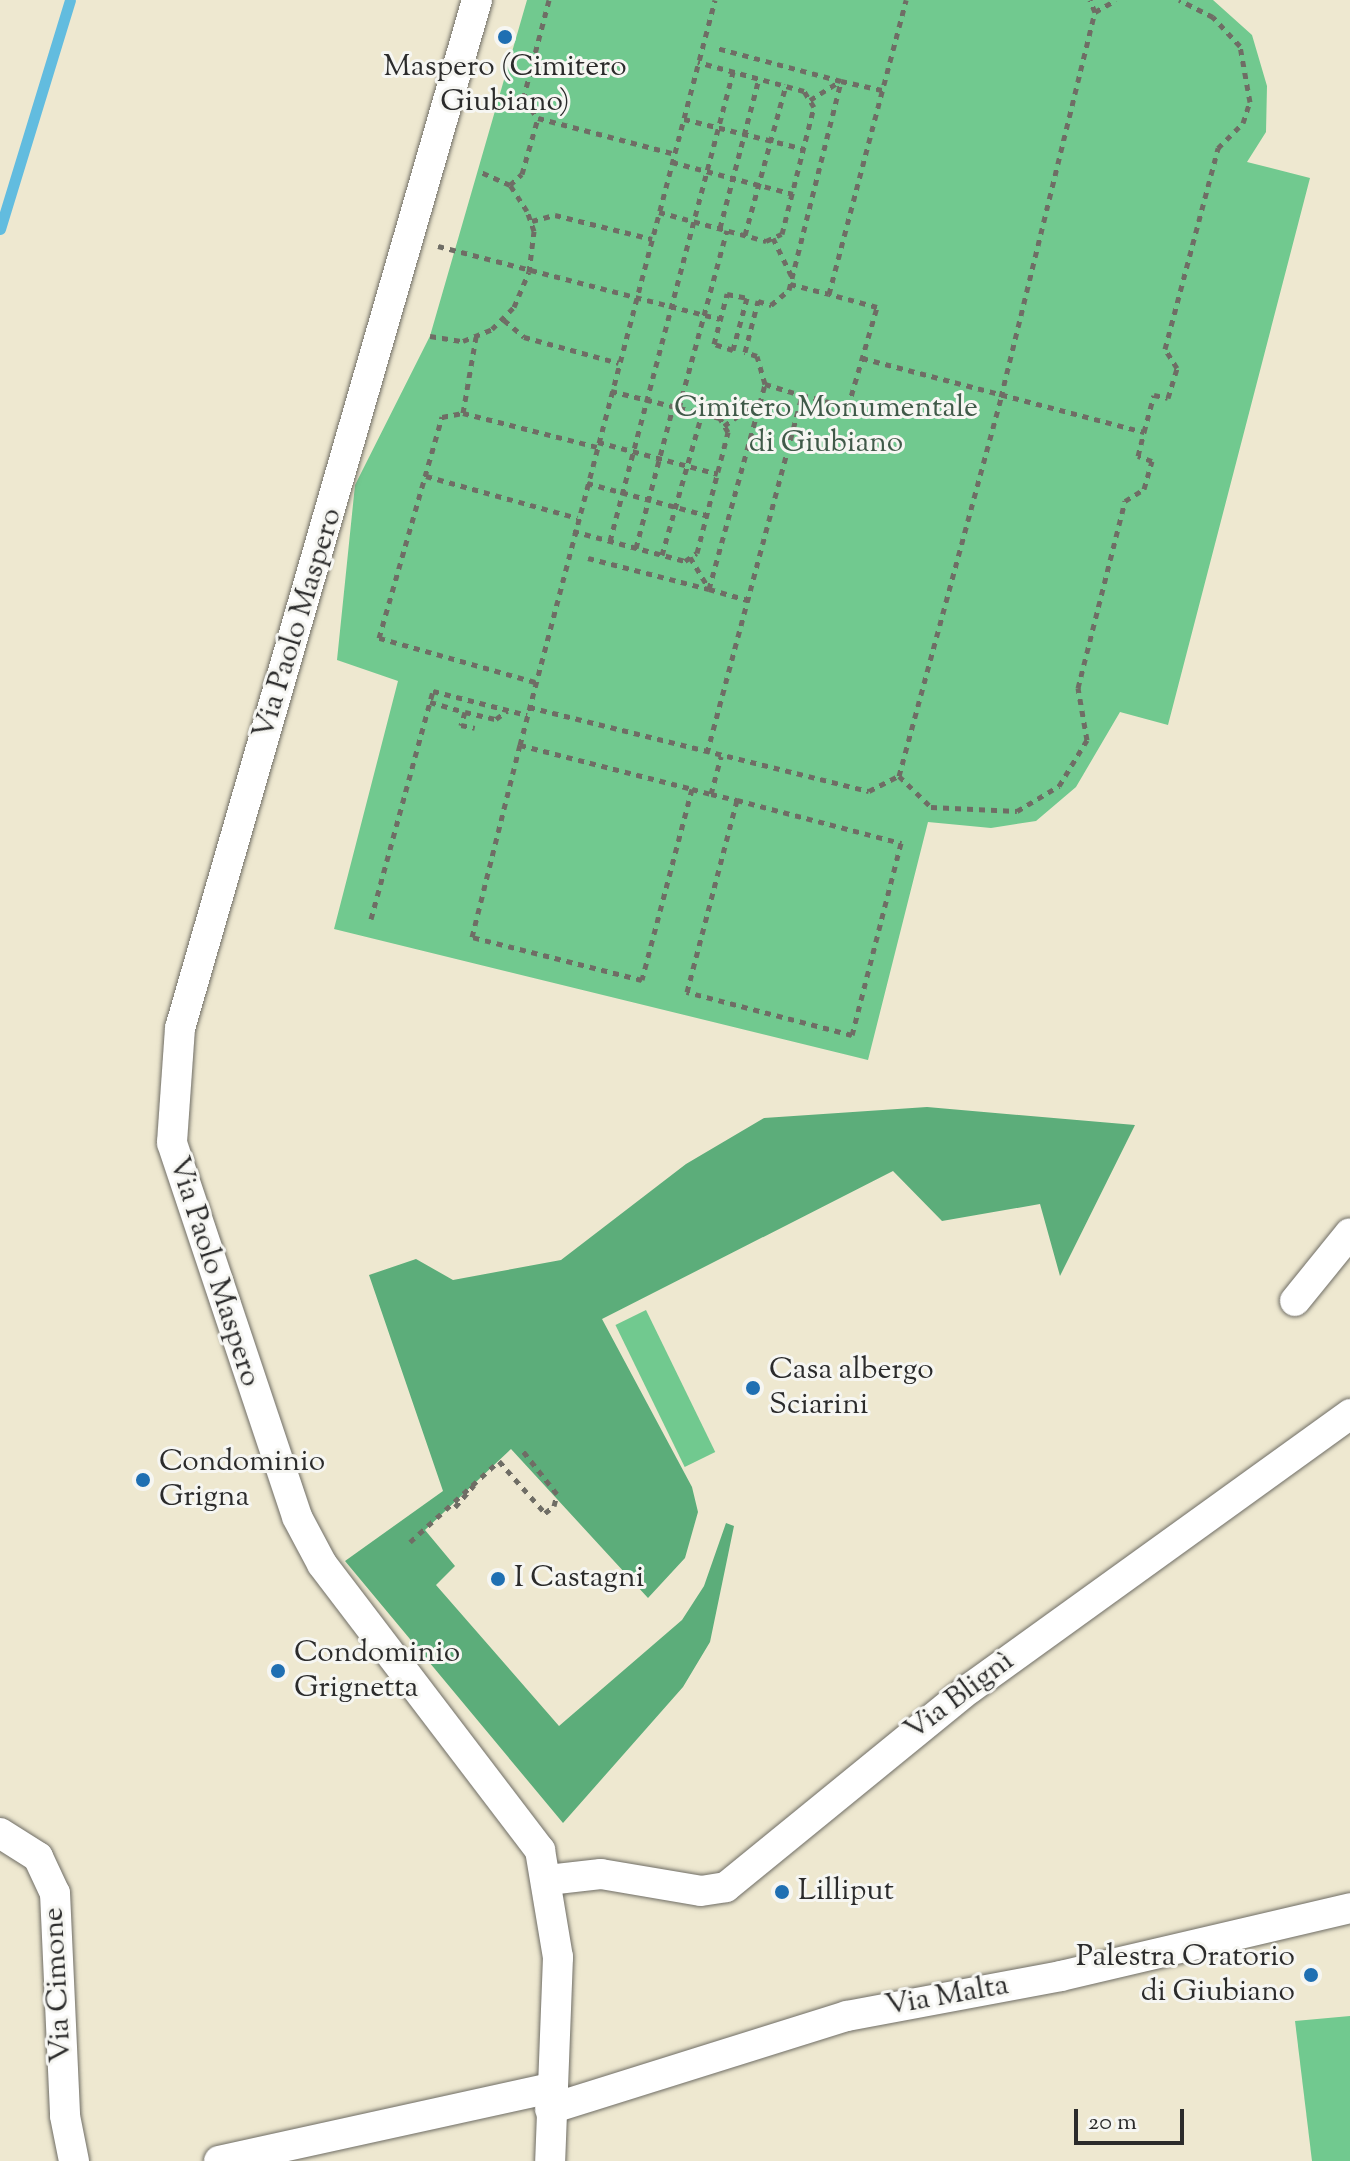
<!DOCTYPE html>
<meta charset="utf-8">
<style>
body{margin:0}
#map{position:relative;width:1350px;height:2161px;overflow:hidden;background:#eee8d0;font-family:"Sorts Mill Goudy",serif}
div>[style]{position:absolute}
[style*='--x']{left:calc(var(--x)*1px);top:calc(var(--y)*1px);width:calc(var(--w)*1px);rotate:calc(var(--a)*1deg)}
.green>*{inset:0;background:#71c98f;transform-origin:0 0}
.forest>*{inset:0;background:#5cad7a}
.stream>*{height:11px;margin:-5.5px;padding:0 5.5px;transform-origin:5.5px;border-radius:5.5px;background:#62bcdf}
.path>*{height:5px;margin-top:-2.5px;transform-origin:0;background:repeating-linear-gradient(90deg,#6f6d65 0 6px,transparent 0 12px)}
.roads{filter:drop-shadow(0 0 2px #6f6d65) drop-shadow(0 0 2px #6f6d65)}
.minor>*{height:30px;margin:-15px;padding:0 15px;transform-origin:15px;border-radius:15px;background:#fff}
.dots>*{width:22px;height:22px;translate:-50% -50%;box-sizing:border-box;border:4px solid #f6f6f2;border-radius:50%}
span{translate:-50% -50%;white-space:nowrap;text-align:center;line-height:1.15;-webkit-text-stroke:6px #f6f6f2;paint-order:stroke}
.poi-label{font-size:30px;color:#2b2b2b}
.left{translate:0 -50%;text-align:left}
.right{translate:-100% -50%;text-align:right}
.park-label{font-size:30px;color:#405a49}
.street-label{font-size:30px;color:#2b2b2b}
.scale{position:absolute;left:1074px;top:2109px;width:110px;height:36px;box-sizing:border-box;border:4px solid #2b2b2b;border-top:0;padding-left:10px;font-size:24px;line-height:28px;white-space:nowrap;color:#2b2b2b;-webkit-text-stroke:6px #f6f6f2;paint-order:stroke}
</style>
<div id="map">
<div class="green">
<div style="clip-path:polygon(527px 0,1213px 0,1252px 35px,1267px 86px,1266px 132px,1247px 162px,1310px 178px,1168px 725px,1120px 712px,1076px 787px,1036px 821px,991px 828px,928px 822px,868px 1060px,334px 929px,398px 681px,337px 660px,355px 485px,430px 336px)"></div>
<div style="left:646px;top:1310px;width:158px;height:34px;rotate:64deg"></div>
<div style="clip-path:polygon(1350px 2016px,1350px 2161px,1312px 2161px,1295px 2021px)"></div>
</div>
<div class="forest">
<div style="clip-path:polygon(927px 1107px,1135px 1125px,1060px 1276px,1040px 1204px,942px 1221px,893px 1171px,602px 1319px,692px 1487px,698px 1512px,685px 1558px,648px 1598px,511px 1449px,425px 1530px,455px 1566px,436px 1585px,559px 1726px,682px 1620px,704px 1586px,726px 1523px,734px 1526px,710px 1642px,683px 1687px,563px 1823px,345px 1561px,443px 1491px,369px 1275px,416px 1259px,453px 1280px,561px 1260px,686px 1164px,764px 1118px)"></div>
</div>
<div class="stream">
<div style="--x:0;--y:229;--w:239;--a:-73"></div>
</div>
<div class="path">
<div style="--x:549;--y:0;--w:103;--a:104.6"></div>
<div style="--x:523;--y:100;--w:23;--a:50"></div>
<div style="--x:538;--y:118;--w:142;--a:14.7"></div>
<div style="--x:1095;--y:12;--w:24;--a:-30"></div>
<div style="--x:810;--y:100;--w:36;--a:-32"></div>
<div style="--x:841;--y:81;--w:42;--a:12.4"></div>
<div style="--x:684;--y:119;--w:124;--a:14"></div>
<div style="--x:672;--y:162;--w:125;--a:14.8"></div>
<div style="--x:510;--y:185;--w:16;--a:-43"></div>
<div style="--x:522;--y:174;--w:58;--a:-74.1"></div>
<div style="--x:659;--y:212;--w:111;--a:15.2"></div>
<div style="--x:766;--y:241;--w:17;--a:-24"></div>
<div style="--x:782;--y:234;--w:131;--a:-75.9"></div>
<div style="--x:814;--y:107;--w:19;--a:-122"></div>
<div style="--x:804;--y:91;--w:110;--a:-164.7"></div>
<div style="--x:532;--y:221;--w:24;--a:-15"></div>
<div style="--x:555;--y:215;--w:100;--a:13.9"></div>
<div style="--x:720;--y:228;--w:155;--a:-75.4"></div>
<div style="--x:745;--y:235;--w:156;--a:-74.7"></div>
<div style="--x:773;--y:238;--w:43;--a:64"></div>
<div style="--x:438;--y:246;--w:291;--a:14.5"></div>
<div style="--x:790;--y:284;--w:40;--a:14.4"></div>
<div style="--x:727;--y:294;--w:20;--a:11"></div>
<div style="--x:747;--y:298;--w:54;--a:105.1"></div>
<div style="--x:733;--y:350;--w:20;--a:-162"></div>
<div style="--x:714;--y:344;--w:52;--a:-75.4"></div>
<div style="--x:504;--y:320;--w:26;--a:40"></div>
<div style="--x:524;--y:337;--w:98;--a:15.3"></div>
<div style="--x:430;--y:336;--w:33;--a:9"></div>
<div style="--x:463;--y:341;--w:31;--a:-22"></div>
<div style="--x:492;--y:329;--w:31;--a:-45"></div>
<div style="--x:514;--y:307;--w:38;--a:-67"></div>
<div style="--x:529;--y:272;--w:41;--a:-83"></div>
<div style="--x:534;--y:231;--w:21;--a:-109"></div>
<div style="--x:527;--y:211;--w:31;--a:-123"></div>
<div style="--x:510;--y:185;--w:35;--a:-156"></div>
<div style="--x:862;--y:358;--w:292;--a:14.7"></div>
<div style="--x:765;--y:384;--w:39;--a:17"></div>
<div style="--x:611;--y:391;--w:67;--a:13.8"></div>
<div style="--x:463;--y:413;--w:77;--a:-80.3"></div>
<div style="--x:724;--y:426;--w:44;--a:-35.8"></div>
<div style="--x:598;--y:442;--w:124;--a:14.9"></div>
<div style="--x:426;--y:476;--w:157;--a:15.5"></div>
<div style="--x:587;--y:483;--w:123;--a:15.1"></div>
<div style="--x:573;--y:531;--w:116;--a:15"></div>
<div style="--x:685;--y:561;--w:14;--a:-34"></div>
<div style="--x:697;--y:553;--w:125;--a:-75.6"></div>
<div style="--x:728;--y:432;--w:16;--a:-120"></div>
<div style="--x:720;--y:418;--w:42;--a:-166.3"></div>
<div style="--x:679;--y:408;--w:184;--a:-74.9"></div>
<div style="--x:610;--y:541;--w:485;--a:-75.3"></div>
<div style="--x:636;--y:548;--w:146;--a:-75.3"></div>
<div style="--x:662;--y:555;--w:147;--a:-74.2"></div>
<div style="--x:690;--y:557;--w:37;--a:59"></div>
<div style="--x:709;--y:589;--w:40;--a:16"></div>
<div style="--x:588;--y:558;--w:125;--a:14.4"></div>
<div style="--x:709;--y:589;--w:213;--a:-74.7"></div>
<div style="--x:765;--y:384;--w:29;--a:-106"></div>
<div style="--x:757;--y:356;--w:13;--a:-162"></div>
<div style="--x:745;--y:352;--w:53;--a:-75.7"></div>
<div style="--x:758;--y:301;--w:14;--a:17"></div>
<div style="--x:771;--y:305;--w:23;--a:-40"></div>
<div style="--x:789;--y:290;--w:215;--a:-76"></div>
<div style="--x:841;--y:81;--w:128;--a:-165.1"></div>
<div style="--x:535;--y:682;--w:162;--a:-164.2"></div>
<div style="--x:379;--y:638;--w:230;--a:-74.1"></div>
<div style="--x:442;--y:417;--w:21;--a:-11"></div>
<div style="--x:463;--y:413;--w:138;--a:14.2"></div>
<div style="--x:430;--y:702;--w:36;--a:16"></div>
<div style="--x:465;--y:712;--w:14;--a:107"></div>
<div style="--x:461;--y:725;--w:14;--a:12"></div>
<div style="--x:529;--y:707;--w:350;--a:13.9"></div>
<div style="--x:869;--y:791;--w:34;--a:-27"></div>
<div style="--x:899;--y:776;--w:392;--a:-74.9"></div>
<div style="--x:1001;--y:397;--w:396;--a:-76.3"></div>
<div style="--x:1095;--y:12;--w:13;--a:-113"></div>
<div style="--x:465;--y:712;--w:32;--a:13"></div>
<div style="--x:496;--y:719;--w:14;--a:-36"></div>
<div style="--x:520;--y:745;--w:770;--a:-75.33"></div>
<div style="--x:707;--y:753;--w:370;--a:-75.1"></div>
<div style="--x:802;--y:395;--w:48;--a:14.6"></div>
<div style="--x:848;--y:407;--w:104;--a:-73.8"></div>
<div style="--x:877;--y:307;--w:50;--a:-164.8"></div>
<div style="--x:829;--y:294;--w:304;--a:-75.3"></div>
<div style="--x:899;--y:776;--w:45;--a:44.1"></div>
<div style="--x:931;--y:807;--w:86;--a:2.7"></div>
<div style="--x:1017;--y:811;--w:49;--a:-30.8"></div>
<div style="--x:1059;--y:786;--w:54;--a:-58.7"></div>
<div style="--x:1087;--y:740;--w:53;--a:-99.8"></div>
<div style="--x:1078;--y:688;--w:193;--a:-75.9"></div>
<div style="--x:1125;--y:501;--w:22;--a:-32"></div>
<div style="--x:1144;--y:489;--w:29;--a:-74"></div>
<div style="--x:1152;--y:461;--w:15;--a:-160"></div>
<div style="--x:1138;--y:456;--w:25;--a:-76"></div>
<div style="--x:1144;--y:432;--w:38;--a:-75"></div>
<div style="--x:1154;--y:395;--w:14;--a:12"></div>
<div style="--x:1168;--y:398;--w:31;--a:-73"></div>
<div style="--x:1177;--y:368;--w:22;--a:-122"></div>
<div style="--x:1165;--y:349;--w:208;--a:-75.2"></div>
<div style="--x:1218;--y:148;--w:35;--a:-45"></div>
<div style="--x:1243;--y:123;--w:22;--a:-72"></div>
<div style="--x:1250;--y:102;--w:57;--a:-100.1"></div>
<div style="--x:1240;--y:46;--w:40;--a:-133"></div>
<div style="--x:1213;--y:17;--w:38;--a:-153"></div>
<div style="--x:692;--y:789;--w:197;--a:104.7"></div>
<div style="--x:642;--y:980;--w:175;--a:-165.8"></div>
<div style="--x:472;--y:937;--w:198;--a:-76"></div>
<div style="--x:520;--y:745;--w:178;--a:14.3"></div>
<div style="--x:692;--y:789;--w:20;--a:15"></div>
<div style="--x:711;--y:794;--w:27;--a:13"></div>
<div style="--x:737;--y:800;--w:170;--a:14.7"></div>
<div style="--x:901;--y:843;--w:198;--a:104.3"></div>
<div style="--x:852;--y:1035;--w:171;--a:-165.4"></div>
<div style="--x:687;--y:992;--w:198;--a:-75.4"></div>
<div style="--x:711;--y:794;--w:39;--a:-75"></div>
<div style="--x:371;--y:919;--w:236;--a:-74.8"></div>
<div style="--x:433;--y:691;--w:97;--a:14.3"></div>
<div style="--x:455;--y:1507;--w:29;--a:-49"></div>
<div style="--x:410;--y:1542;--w:120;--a:-42.3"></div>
<div style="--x:499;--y:1461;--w:69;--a:48.5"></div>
<div style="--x:545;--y:1513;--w:11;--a:-38"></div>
<div style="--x:554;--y:1506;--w:12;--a:-76"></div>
<div style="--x:557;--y:1494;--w:55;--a:-128.3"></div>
</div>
<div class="roads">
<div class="minor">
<div style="--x:477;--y:0;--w:1070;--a:106.11"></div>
<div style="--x:180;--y:1028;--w:115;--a:94"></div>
<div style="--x:172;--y:1143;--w:394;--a:71.5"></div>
<div style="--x:297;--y:1517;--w:53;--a:62"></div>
<div style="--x:322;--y:1564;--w:360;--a:52.7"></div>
<div style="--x:540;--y:1850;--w:109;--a:80.5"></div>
<div style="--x:558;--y:1957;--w:204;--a:92.2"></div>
<div style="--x:1295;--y:1301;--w:87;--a:-51"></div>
<div style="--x:0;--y:1833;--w:45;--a:32.3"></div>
<div style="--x:38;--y:1857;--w:40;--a:65"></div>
<div style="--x:55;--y:1893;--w:223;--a:87.4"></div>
<div style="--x:65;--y:2116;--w:46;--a:78.7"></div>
<div style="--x:548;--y:1880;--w:53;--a:-6.5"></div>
<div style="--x:601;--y:1874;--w:101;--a:9.6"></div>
<div style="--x:701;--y:1891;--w:25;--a:-9"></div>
<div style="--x:726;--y:1887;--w:313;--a:-39.2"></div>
<div style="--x:969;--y:1689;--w:470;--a:-35.8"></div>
<div style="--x:550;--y:2109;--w:311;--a:-17.4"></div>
<div style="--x:847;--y:2016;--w:218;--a:-10.6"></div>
<div style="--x:1061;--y:1976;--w:297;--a:-13.2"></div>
<div style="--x:219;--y:2161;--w:340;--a:-12.4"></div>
</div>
</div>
<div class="dots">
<div style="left:505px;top:37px;background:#1f6fb2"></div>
<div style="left:753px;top:1388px;background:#1f6fb2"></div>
<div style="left:143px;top:1480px;background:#1f6fb2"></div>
<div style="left:498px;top:1579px;background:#1f6fb2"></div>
<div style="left:278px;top:1671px;background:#1f6fb2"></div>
<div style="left:782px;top:1892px;background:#1f6fb2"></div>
<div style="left:1311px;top:1975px;background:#1f6fb2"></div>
</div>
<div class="poi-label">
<span style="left:505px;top:85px">Maspero (Cimitero<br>Giubiano)</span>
<span class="left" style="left:769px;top:1388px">Casa albergo<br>Sciarini</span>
<span class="left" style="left:159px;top:1480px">Condominio<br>Grigna</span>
<span class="left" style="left:514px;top:1579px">I Castagni</span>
<span class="left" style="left:294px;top:1671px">Condominio<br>Grignetta</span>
<span class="left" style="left:798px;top:1892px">Lilliput</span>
<span class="right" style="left:1295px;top:1975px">Palestra Oratorio<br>di Giubiano</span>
</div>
<div class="park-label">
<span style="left:826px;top:426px">Cimitero Monumentale<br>di Giubiano</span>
</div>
<div class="street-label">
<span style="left:299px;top:624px;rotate:-73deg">Via Paolo Maspero</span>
<span style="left:213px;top:1272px;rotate:72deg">Via Paolo Maspero</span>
<span style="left:960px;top:1697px;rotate:-37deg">Via Blignì</span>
<span style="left:59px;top:1985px;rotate:-93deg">Via Cimone</span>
<span style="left:947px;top:1997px;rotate:-10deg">Via Malta</span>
</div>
<div class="scale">20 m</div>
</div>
